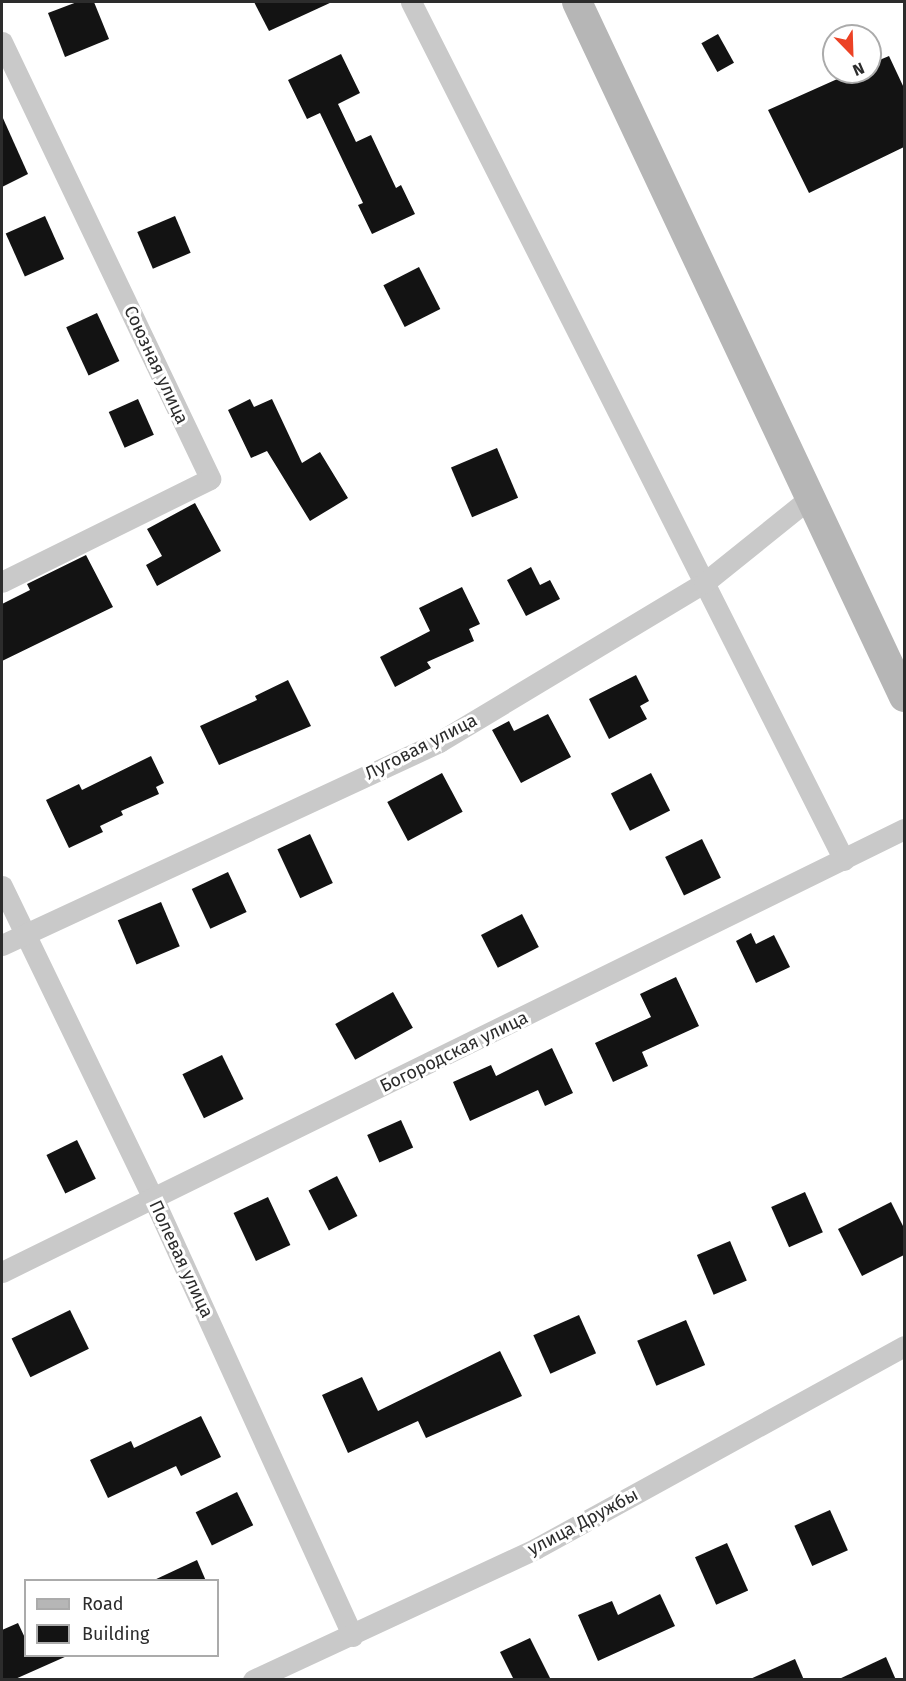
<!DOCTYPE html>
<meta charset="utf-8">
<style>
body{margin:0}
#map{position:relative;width:906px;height:1681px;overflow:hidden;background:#fff;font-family:"Fira Sans",sans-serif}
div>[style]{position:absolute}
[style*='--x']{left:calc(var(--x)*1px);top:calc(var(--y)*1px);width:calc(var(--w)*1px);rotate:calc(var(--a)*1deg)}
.building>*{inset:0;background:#131313;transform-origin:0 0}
.street>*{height:21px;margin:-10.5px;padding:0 10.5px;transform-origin:10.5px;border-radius:10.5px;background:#c9c9c9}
.secondary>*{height:30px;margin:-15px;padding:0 15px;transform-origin:15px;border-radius:15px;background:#b6b6b6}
span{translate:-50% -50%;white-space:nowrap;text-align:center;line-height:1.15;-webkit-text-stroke:6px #fff;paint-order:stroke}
.street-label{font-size:18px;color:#2c2c2c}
.frame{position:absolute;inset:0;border:3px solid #2c2c2c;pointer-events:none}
.legend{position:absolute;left:24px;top:1579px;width:195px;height:78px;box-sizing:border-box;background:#fff;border:2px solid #ababab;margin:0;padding:8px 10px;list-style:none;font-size:18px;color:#2c2c2c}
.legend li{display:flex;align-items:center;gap:12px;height:30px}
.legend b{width:30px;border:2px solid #ababab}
.north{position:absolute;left:822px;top:24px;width:60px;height:60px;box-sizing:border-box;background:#fff;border:2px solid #ababab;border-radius:50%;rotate:157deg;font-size:16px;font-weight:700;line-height:24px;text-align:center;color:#2c2c2c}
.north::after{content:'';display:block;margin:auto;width:21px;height:27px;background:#ec4225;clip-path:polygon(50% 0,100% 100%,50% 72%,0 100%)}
</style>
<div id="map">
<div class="building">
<div style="clip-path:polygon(77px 2px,94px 2px,109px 39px,65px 57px,48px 13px)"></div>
<div style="clip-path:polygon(254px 2px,332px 2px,269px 31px)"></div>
<div style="left:718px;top:34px;width:33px;height:19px;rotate:61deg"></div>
<div style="clip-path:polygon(341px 54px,360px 93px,338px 104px,356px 142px,371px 135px,396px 188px,401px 185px,415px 214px,372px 234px,358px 205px,363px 203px,320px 113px,307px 119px,288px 80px)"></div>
<div style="clip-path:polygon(889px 56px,904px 88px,904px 147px,809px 193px,768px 110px,853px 72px,870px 72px,870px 64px)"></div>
<div style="clip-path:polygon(2px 116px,28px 174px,2px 187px)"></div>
<div style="left:45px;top:216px;width:47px;height:43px;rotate:66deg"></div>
<div style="left:175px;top:216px;width:40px;height:41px;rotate:67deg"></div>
<div style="left:419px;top:267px;width:47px;height:40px;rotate:63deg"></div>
<div style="left:97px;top:313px;width:53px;height:34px;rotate:65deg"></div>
<div style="left:138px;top:399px;width:39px;height:32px;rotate:66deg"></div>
<div style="clip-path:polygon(250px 399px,254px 407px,272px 399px,302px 463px,320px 452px,348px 498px,310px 521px,267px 451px,251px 458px,228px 410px)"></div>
<div style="left:497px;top:448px;width:54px;height:50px;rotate:67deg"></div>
<div style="clip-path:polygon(195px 503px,221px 551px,157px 586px,146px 565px,162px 556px,147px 529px)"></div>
<div style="clip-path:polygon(86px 555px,113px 607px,2px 661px,2px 604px,30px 590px,27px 584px)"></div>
<div style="clip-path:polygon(531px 567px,540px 585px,550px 580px,560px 599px,526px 616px,507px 580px)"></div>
<div style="clip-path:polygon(462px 587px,480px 624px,469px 629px,474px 641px,427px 662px,431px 668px,395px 687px,380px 657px,430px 631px,419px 608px)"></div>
<div style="clip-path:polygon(636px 675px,649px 701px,640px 706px,647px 719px,609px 739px,589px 699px)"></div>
<div style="clip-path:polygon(288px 680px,311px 726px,219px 765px,200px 726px,257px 700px,255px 696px)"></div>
<div style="clip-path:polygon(548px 714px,571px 757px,521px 783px,492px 730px,509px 721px,514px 731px)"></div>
<div style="clip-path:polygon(151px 756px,164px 783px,156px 787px,159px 794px,121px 811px,123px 815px,100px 826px,103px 832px,69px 848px,46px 800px,79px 784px,82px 790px)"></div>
<div style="left:442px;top:773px;width:44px;height:62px;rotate:62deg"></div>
<div style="left:651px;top:773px;width:42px;height:45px;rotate:63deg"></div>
<div style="left:310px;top:834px;width:54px;height:36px;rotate:65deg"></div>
<div style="left:702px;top:839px;width:43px;height:41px;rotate:64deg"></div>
<div style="left:228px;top:872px;width:44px;height:40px;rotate:65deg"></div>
<div style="left:161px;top:902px;width:48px;height:47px;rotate:67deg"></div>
<div style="left:522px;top:914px;width:37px;height:46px;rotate:63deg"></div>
<div style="clip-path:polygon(751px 933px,756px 944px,774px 935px,790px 967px,756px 983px,736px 941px)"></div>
<div style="clip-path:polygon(676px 977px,699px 1026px,642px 1052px,648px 1066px,613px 1082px,595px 1043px,651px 1017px,640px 994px)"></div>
<div style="left:393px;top:992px;width:41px;height:66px;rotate:61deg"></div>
<div style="clip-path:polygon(552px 1048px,573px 1093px,545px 1106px,538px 1090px,470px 1121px,453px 1082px,491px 1065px,496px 1076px)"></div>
<div style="left:222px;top:1055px;width:49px;height:44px;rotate:64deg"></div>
<div style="left:401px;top:1120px;width:30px;height:37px;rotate:66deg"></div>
<div style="left:77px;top:1140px;width:43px;height:34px;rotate:64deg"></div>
<div style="left:337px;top:1176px;width:45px;height:32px;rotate:63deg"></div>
<div style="left:805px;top:1192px;width:44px;height:37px;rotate:66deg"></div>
<div style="left:268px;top:1197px;width:53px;height:38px;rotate:65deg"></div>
<div style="clip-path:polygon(891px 1202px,904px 1228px,904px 1255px,862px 1276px,838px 1229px)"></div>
<div style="left:730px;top:1241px;width:43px;height:36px;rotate:67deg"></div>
<div style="left:70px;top:1310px;width:43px;height:65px;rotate:64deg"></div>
<div style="left:579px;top:1315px;width:42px;height:50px;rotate:66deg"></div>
<div style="left:686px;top:1320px;width:49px;height:53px;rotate:67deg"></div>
<div style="clip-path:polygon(500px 1351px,522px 1396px,426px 1438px,418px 1421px,348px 1453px,322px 1395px,362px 1377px,378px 1411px)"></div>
<div style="clip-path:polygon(201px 1416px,221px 1457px,181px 1476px,176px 1466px,108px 1498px,90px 1460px,131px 1441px,134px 1448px)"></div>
<div style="left:237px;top:1492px;width:37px;height:46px;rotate:64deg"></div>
<div style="left:830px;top:1510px;width:44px;height:39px;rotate:66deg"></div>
<div style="left:727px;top:1543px;width:52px;height:35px;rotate:66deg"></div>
<div style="clip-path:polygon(197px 1560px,206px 1581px,152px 1581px)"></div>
<div style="clip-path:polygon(660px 1594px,675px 1626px,598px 1661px,578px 1615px,612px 1601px,618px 1615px)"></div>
<div style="clip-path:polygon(18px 1623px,26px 1640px,26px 1656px,67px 1656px,13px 1680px,2px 1680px,2px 1630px)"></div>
<div style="clip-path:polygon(530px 1638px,551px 1680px,514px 1680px,500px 1652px)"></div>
<div style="clip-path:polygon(886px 1657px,896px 1680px,837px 1680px)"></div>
<div style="clip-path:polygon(795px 1659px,804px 1680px,748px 1680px)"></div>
</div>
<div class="street">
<div style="--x:411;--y:2;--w:961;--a:63.22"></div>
<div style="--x:2;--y:42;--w:484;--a:64.5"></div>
<div style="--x:210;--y:479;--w:232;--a:153.7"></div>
<div style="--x:2;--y:886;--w:349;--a:64.2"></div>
<div style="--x:154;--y:1200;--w:479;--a:65.5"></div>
<div style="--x:2;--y:945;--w:482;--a:-24.9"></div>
<div style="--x:439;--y:742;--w:309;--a:-31"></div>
<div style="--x:704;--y:583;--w:137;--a:-38.8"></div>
<div style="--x:2;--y:1272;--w:1005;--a:-26.16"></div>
<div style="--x:253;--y:1680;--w:311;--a:-24.9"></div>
<div style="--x:535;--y:1549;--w:421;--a:-28.8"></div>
</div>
<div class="secondary">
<div style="--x:577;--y:2;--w:768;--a:64.8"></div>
</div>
<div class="street-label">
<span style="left:156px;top:365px;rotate:65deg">Союзная улица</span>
<span style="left:421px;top:747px;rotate:-27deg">Луговая улица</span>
<span style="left:454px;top:1052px;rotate:-26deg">Богородская улица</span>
<span style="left:181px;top:1259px;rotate:65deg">Полевая улица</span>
<span style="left:583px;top:1522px;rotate:-28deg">улица Дружбы</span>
</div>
<div class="frame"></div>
<ul class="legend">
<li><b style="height:8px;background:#b6b6b6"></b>Road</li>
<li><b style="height:16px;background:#131313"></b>Building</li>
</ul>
<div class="north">N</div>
</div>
